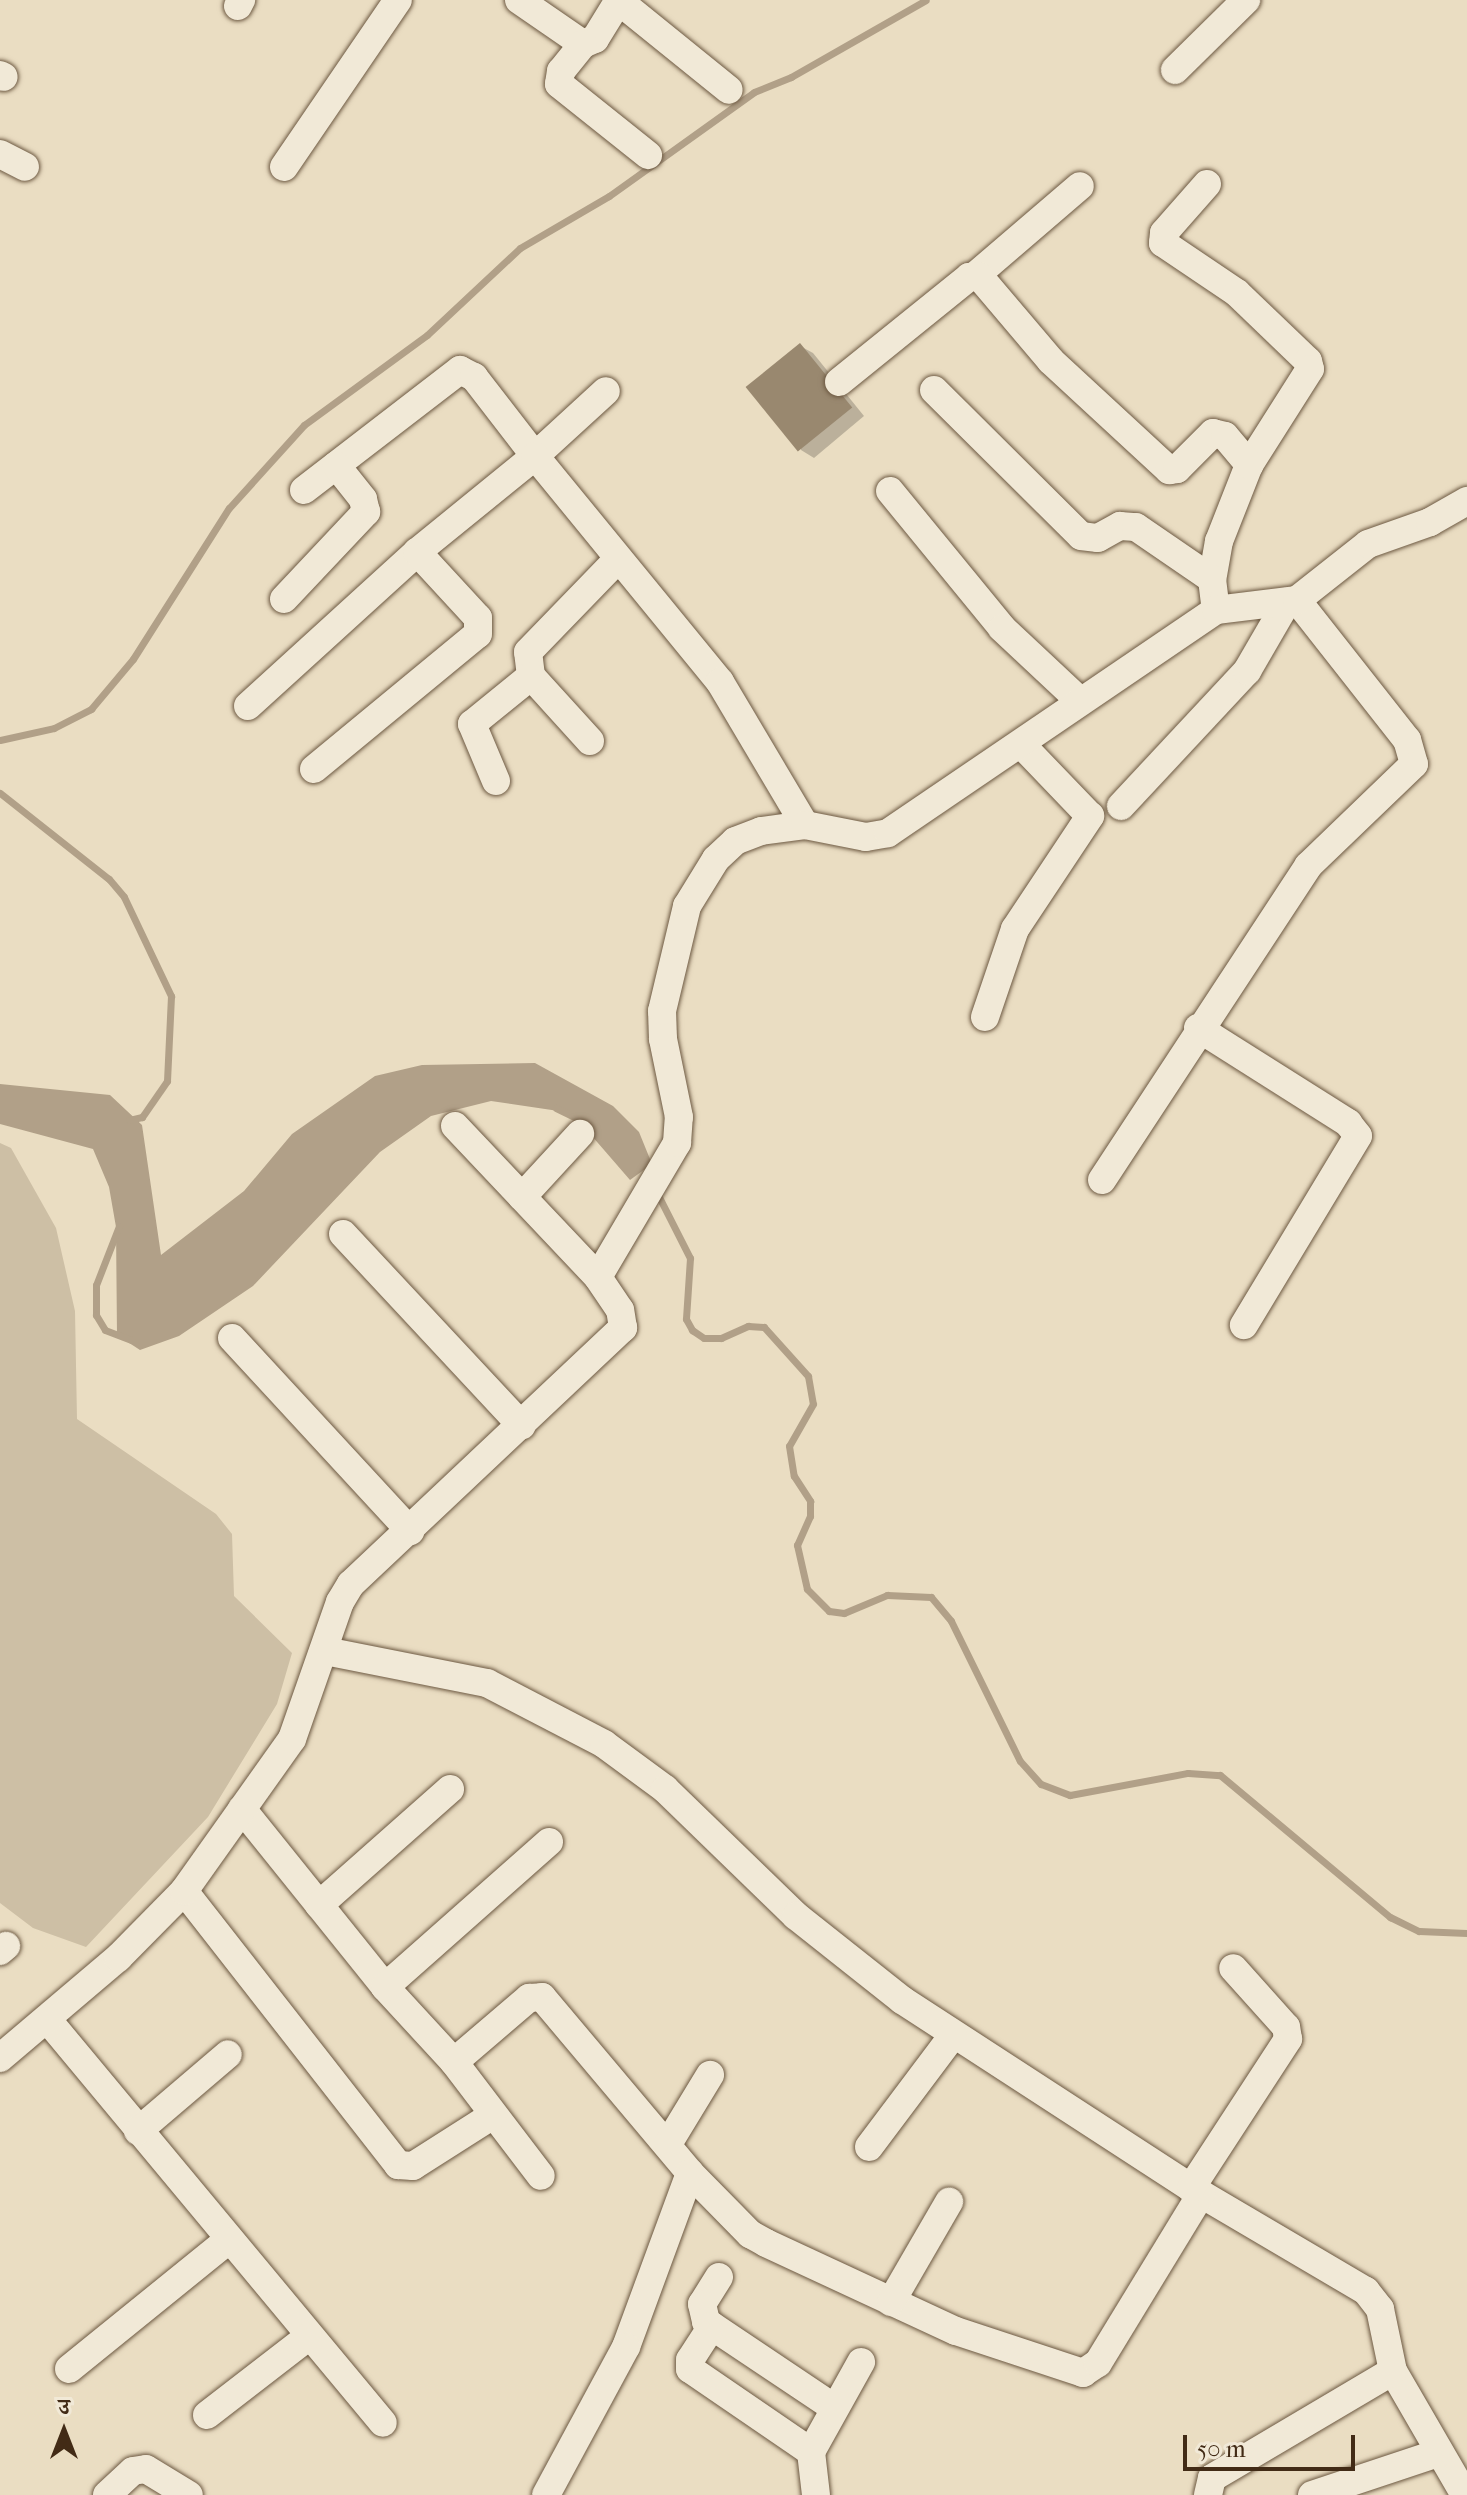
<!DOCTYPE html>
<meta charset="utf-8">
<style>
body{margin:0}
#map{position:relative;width:1467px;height:2495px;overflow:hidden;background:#eaddc2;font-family:"IM FELL French Canon","Noto Serif Devanagari",serif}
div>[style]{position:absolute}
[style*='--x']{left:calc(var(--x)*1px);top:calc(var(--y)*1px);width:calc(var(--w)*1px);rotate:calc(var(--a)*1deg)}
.green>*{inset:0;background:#cdbfa5}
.water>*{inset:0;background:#b1a088}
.shadow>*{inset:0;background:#0003}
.stream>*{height:7px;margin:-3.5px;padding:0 3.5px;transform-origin:3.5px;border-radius:3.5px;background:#b1a088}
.building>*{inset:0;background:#99886f;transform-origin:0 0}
.roads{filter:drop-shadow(0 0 2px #6c5841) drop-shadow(0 0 2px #6c5841)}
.street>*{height:28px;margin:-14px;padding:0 14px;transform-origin:14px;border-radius:14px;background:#f1e9d7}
span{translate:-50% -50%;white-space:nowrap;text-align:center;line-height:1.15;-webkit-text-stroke:6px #f1e9d7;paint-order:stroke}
.north{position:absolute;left:24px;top:2391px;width:80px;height:80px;-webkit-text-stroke:6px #f1e9d7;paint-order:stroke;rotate:0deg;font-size:22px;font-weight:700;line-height:32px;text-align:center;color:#422b16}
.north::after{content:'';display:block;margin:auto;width:28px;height:36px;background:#422b16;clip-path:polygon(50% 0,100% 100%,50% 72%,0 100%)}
.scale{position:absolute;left:1183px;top:2435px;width:172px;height:36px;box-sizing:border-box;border:4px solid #422b16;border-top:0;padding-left:10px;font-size:24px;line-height:28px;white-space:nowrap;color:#422b16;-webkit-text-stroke:6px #f1e9d7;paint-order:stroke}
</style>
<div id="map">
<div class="green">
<div style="clip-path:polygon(0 1143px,11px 1148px,56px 1228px,75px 1311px,77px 1419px,216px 1514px,232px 1534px,234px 1596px,292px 1653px,277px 1704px,208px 1817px,86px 1947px,33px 1928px,0 1903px)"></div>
</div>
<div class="water">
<div style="clip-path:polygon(535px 1063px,613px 1106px,639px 1132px,652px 1164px,630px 1180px,572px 1113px,491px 1101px,431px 1116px,380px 1152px,253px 1286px,179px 1336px,140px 1350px,117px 1335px,116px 1227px,109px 1187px,93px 1149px,0 1124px,0 1084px,110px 1095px,142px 1125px,161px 1255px,244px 1191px,292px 1134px,375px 1076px,422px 1065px)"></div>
</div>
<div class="shadow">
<div style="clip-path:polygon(800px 346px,813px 353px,864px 416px,814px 458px,801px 450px)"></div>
</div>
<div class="stream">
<div style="--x:0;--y:740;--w:55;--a:-12.5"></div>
<div style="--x:54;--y:728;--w:42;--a:-27.2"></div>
<div style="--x:91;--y:709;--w:65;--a:-50"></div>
<div style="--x:133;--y:659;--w:179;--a:-57.6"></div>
<div style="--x:229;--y:508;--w:112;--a:-47.9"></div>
<div style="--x:304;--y:425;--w:152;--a:-36.2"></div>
<div style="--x:427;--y:335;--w:127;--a:-43.1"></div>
<div style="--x:520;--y:248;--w:103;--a:-30.3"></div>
<div style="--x:609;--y:196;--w:178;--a:-35.6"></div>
<div style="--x:754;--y:92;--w:40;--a:-22"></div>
<div style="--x:791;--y:77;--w:155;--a:-29.7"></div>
<div style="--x:0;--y:793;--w:139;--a:38.3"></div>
<div style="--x:109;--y:879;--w:23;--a:50"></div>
<div style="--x:124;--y:897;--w:110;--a:64.6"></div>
<div style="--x:171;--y:996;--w:85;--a:92.7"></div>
<div style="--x:167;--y:1081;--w:44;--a:124.8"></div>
<div style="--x:142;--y:1117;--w:13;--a:167"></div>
<div style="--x:556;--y:1108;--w:28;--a:26"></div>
<div style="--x:657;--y:1193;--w:73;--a:63.1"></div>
<div style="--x:690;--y:1258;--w:61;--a:93.8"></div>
<div style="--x:686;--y:1319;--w:13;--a:61"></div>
<div style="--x:692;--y:1330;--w:14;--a:34"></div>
<div style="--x:704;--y:1338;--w:17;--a:0"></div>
<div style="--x:721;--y:1338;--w:30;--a:-24"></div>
<div style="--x:748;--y:1326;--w:16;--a:4"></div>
<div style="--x:764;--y:1327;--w:66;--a:48.1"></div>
<div style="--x:808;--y:1376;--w:28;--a:80"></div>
<div style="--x:813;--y:1404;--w:48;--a:119.7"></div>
<div style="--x:789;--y:1446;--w:30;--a:81"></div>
<div style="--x:794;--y:1476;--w:30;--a:57"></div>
<div style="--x:810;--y:1501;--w:15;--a:90"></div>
<div style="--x:810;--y:1516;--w:32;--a:114"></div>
<div style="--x:797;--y:1545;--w:45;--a:77.2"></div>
<div style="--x:807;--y:1589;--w:31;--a:45"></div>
<div style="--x:829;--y:1611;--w:15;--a:8"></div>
<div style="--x:844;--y:1613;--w:47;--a:-22.7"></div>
<div style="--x:887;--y:1595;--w:44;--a:2.6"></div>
<div style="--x:931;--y:1597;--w:31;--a:50"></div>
<div style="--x:951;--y:1621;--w:156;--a:63.8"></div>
<div style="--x:1020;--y:1761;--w:31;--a:48"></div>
<div style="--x:1041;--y:1784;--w:31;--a:21"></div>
<div style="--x:1070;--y:1795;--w:120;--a:-10.6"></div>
<div style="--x:1188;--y:1773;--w:32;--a:4"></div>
<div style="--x:1220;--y:1775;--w:222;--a:39.9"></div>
<div style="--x:1390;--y:1917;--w:32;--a:26"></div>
<div style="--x:1419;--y:1931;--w:48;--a:2.4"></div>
<div style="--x:119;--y:1226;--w:63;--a:111.3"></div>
<div style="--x:96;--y:1285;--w:30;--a:90"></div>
<div style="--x:96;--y:1315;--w:17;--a:59"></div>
<div style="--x:105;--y:1330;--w:28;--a:21"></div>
</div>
<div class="building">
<div style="left:800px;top:343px;width:83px;height:70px;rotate:51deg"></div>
</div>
<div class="roads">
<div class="street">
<div style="--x:519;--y:0;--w:78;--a:34.5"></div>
<div style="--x:583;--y:44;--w:13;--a:-23"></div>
<div style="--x:595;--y:39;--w:46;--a:-58.4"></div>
<div style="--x:619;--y:1;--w:141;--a:39"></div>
<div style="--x:238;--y:6;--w:7;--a:-63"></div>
<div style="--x:583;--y:44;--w:35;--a:129"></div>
<div style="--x:561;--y:71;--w:13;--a:99"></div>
<div style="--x:559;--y:84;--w:114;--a:38.6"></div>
<div style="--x:1175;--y:70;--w:100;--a:-44.6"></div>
<div style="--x:0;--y:75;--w:4;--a:27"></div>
<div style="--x:0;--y:154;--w:28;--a:27"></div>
<div style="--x:284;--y:167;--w:202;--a:-55.7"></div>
<div style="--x:1207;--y:184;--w:65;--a:131.3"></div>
<div style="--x:1164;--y:233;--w:10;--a:96"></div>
<div style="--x:1163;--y:243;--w:89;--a:34"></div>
<div style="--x:1237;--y:293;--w:98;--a:43.8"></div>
<div style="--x:1308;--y:361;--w:8;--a:76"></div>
<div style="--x:1310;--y:369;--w:114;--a:122.4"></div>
<div style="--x:1249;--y:465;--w:82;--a:111.5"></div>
<div style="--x:1219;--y:541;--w:39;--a:100"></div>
<div style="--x:1212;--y:579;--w:31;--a:83"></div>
<div style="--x:975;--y:276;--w:138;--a:-40.6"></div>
<div style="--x:839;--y:382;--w:167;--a:-38.9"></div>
<div style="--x:969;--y:277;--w:10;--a:-6"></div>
<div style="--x:979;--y:276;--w:111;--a:49.7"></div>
<div style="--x:1051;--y:361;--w:161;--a:42.7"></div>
<div style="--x:1169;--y:470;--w:8;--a:-7"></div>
<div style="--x:1177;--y:469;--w:51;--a:-45"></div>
<div style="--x:1213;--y:433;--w:12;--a:14"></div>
<div style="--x:1225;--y:436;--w:38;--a:50"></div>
<div style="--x:934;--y:390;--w:207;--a:44.8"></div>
<div style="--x:1081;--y:536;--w:17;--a:7"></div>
<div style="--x:1098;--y:538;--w:25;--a:-29"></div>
<div style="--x:1120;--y:526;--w:16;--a:4"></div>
<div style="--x:1136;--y:527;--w:92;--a:34.4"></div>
<div style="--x:304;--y:490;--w:197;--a:-37.6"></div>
<div style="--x:460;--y:370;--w:16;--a:27"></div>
<div style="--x:474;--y:377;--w:100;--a:52.3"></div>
<div style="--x:535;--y:456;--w:96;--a:-42.5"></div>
<div style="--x:890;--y:491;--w:177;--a:50.7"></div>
<div style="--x:1002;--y:628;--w:107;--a:43.1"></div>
<div style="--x:284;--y:599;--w:120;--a:-46.7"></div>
<div style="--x:366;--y:512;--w:13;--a:-103"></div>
<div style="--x:363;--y:499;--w:43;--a:-128.5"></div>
<div style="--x:248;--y:706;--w:229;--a:-42.3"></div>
<div style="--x:417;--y:552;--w:152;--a:-39.1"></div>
<div style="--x:535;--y:456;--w:292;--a:50.7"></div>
<div style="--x:720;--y:682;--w:166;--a:59.3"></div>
<div style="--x:590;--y:741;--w:88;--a:-132.2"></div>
<div style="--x:531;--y:676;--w:24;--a:-97"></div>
<div style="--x:528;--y:652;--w:129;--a:-45.9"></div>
<div style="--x:314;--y:769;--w:212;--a:-39.5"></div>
<div style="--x:478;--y:634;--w:16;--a:-90"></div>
<div style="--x:478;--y:618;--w:90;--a:-132.7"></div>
<div style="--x:496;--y:781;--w:62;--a:-112.8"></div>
<div style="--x:472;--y:724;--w:76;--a:-39.1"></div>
<div style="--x:1121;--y:806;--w:185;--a:-47"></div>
<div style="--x:1247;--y:671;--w:80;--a:-59.9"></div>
<div style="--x:985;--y:1017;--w:93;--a:-71.2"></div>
<div style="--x:1015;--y:929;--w:136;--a:-56.4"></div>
<div style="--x:1090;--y:816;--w:100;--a:-133.8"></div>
<div style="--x:1198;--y:1028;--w:178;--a:32.3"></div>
<div style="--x:1348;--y:1123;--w:16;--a:52"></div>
<div style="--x:1358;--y:1136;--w:221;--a:121.1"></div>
<div style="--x:455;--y:1126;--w:208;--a:46.6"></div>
<div style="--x:1102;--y:1180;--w:376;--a:-56.7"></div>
<div style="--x:1308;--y:866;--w:147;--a:-43.9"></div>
<div style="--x:1414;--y:764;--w:25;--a:-106"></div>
<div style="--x:1407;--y:740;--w:178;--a:-128.2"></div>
<div style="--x:522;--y:1197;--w:86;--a:-47.4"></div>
<div style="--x:343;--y:1234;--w:262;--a:47"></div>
<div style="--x:232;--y:1338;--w:263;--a:47.3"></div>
<div style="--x:325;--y:1651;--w:165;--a:11.2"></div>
<div style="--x:487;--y:1683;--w:132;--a:27.5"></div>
<div style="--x:604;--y:1744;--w:76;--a:36.4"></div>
<div style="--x:665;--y:1789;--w:182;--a:44.1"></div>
<div style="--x:796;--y:1916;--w:135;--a:38.4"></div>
<div style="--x:902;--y:2000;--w:345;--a:33"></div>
<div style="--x:1191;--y:2188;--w:203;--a:30.5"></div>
<div style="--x:1366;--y:2291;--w:23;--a:52"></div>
<div style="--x:1380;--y:2309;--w:63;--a:78.2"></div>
<div style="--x:1393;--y:2371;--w:143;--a:59.9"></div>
<div style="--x:242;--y:1809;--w:228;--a:51.2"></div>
<div style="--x:385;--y:1987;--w:102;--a:47.4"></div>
<div style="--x:454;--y:2062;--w:143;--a:52.7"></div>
<div style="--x:184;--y:1891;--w:348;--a:52"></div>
<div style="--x:398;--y:2165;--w:15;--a:4"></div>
<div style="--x:413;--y:2166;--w:95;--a:-32.5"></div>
<div style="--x:319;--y:1905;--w:175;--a:-41.5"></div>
<div style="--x:0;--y:1951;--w:8;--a:-40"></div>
<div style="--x:385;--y:1987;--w:219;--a:-41.5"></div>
<div style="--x:47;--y:2019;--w:525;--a:50.25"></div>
<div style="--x:0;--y:2058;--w:155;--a:-40.3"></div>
<div style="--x:118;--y:1958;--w:94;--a:-45.4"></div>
<div style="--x:184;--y:1891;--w:186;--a:-54.6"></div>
<div style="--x:292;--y:1739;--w:145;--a:-70.7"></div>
<div style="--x:340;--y:1602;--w:21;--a:-59"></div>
<div style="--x:351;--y:1584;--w:374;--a:-43.3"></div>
<div style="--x:623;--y:1328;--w:18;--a:-99"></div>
<div style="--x:620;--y:1310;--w:40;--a:-124"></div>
<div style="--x:598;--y:1277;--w:156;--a:-59.5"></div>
<div style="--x:677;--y:1143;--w:26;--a:-86"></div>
<div style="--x:679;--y:1117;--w:80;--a:-101.6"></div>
<div style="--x:663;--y:1039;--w:28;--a:-92"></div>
<div style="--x:662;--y:1011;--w:108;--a:-76.6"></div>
<div style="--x:687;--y:906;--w:55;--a:-58.3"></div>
<div style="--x:716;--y:859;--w:26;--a:-43"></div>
<div style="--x:735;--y:841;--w:28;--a:-21"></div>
<div style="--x:761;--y:831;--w:44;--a:-7.8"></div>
<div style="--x:805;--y:825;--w:62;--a:11.1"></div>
<div style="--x:866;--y:837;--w:22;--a:-10"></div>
<div style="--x:888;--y:833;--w:397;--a:-34.2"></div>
<div style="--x:1216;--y:610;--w:82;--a:-7"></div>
<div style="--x:1297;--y:600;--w:90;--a:-38.3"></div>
<div style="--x:1368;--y:544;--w:66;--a:-19.5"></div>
<div style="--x:1430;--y:522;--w:43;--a:-29.6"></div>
<div style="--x:454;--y:2062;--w:99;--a:-40.5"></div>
<div style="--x:529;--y:1998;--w:13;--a:-4"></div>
<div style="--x:542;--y:1997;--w:230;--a:49.9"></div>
<div style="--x:690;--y:2173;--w:185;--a:110.2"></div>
<div style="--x:626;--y:2347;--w:168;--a:118.4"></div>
<div style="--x:138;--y:2131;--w:118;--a:-40.5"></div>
<div style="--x:668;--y:2144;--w:81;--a:-58.7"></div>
<div style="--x:869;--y:2147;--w:140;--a:-53.1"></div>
<div style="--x:690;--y:2173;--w:86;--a:45.5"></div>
<div style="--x:750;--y:2234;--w:18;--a:29"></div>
<div style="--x:766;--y:2243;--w:209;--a:24.9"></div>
<div style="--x:956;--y:2331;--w:134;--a:18.3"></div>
<div style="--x:1083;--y:2373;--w:18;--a:-34"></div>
<div style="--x:1098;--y:2363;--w:198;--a:-58.6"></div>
<div style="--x:1191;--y:2188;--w:178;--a:-56.9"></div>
<div style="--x:1288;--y:2039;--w:12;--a:-99"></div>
<div style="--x:1286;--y:2027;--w:79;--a:-131.9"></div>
<div style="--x:719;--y:2277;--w:32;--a:122"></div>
<div style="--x:702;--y:2304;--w:18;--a:77"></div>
<div style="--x:706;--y:2322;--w:153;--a:33.8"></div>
<div style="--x:891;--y:2302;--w:116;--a:-59.9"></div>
<div style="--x:712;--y:2326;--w:40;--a:122.9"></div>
<div style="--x:690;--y:2360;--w:9;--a:90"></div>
<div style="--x:690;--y:2369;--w:147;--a:34.4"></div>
<div style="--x:69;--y:2369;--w:203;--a:-39"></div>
<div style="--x:207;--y:2415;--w:128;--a:-37.7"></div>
<div style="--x:107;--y:2495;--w:35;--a:-43"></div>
<div style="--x:133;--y:2471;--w:13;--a:-9"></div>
<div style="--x:146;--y:2469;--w:50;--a:31.2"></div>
<div style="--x:816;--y:2495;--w:43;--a:-96.6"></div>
<div style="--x:811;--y:2452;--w:103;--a:-60.9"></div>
<div style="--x:1208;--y:2495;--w:17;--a:-77"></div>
<div style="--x:1212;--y:2478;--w:210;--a:-30.6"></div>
<div style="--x:1312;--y:2495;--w:133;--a:-18.4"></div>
</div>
</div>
<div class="north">उ</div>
<div class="scale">50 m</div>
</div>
